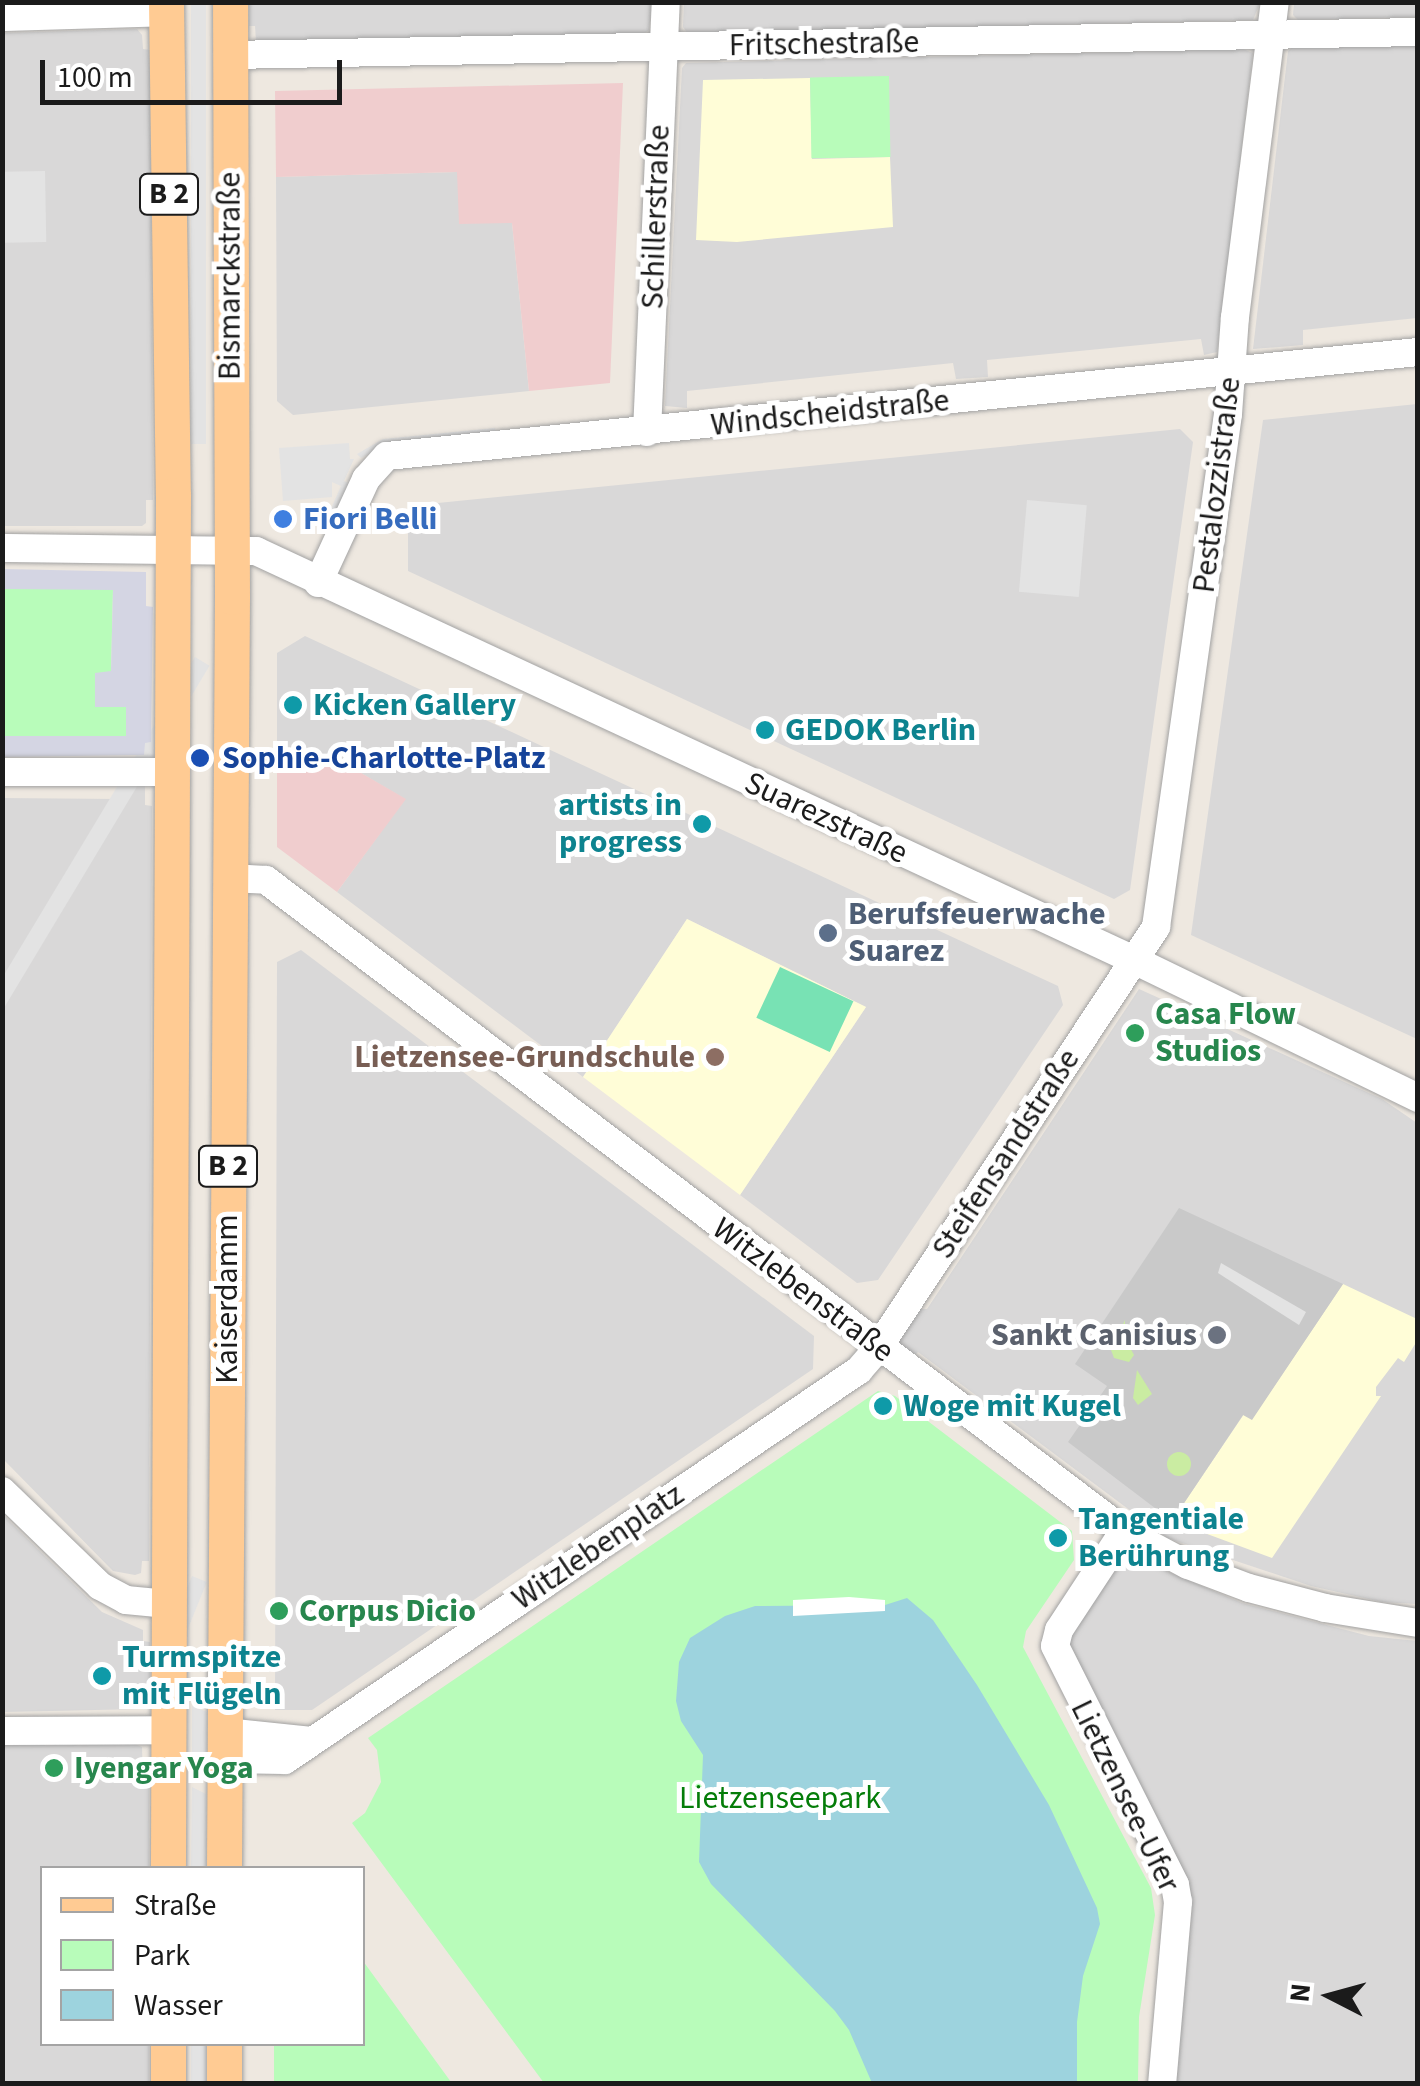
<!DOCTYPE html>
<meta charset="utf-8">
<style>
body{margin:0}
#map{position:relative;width:1420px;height:2086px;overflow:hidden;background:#eee8e0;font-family:"Source Sans 3",sans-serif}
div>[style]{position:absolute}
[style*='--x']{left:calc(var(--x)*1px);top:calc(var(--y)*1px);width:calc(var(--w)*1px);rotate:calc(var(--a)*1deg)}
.residential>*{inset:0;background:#d9d8d8}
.commercial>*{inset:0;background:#f0cdce}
.education>*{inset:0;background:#fffdd7}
.religious>*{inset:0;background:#c9c9c9}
.grass>*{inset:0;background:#caeca2}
.round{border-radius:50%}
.park>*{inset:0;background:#b8fcba;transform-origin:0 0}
.pitch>*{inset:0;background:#78e2b4;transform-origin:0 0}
.parking>*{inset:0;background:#e3e3e3;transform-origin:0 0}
.plaza>*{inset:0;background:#d4d5e3}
.water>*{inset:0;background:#9dd3de}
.pier>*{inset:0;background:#fff}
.roads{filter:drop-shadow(0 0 2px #a2a2a2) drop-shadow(0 0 2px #a2a2a2)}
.minor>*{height:28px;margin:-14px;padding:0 14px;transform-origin:14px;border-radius:14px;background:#fff}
.major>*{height:35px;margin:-17.5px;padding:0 17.5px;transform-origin:17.5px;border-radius:17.5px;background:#ffcb93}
.dots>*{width:28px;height:28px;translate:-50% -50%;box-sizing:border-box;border:5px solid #fff;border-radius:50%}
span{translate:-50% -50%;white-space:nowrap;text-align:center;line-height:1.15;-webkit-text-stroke:10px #fff;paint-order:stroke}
.shield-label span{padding:2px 8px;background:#fff;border:2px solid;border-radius:8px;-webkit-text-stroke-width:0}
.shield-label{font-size:30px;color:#1b1b1b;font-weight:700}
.street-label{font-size:32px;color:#1b1b1b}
.shop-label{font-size:32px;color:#366cbe;font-weight:700}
.left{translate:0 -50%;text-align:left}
.culture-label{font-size:32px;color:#0d838f;font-weight:700}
.right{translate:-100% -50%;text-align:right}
.transit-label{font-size:32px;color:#164399;font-weight:700}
.service-label{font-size:32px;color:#4e5e75;font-weight:700}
.leisure-label{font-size:32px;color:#27864d;font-weight:700}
.education-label{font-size:32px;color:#785e54;font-weight:700}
.worship-label{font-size:32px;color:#5b616d;font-weight:700}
.park-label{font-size:32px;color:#057d09}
.frame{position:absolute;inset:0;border:5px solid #1b1b1b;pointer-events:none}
.legend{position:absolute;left:40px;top:1866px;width:325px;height:180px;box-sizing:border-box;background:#fff;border:2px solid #a4a4a4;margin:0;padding:12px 18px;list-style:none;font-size:30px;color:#1b1b1b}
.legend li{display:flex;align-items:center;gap:20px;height:50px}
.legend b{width:50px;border:2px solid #a4a4a4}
.north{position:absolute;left:1280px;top:1946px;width:100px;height:100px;-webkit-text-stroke:8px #fff;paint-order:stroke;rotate:276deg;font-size:28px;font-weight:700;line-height:40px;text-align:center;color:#1b1b1b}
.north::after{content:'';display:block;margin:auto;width:35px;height:45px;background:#1b1b1b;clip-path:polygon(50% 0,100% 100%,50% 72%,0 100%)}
.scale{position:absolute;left:40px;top:60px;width:302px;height:45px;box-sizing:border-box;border:5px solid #1b1b1b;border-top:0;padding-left:12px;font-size:30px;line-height:35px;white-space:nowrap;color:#1b1b1b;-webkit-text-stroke:8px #fff;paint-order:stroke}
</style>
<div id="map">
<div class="residential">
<div style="clip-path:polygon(684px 2px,1260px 3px,1253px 20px,688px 34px,683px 27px)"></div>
<div style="clip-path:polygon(249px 3px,652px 3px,649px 30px,643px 34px,256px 41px,255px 26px,249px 26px)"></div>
<div style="clip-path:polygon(1294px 3px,1417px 3px,1417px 17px,1298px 20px,1293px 15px)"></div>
<div style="clip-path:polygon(137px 29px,142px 35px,143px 49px,150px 50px,153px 500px,146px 500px,146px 523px,142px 526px,3px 526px,2px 33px)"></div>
<div style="clip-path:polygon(1417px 43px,1417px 318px,1303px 330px,1303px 345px,1253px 349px,1288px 51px,1293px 47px)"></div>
<div style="clip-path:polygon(1243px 49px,1253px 53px,1217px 352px,1204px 355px,1201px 339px,987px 360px,988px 377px,956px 379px,953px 363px,687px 391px,687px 408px,665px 406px,682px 68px,686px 63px)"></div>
<div style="clip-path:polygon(457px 172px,512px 223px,529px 391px,293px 415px,277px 401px,276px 177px)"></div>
<div style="clip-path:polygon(1417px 404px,1418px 404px,1417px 1039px,1191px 935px,1263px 420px)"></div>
<div style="clip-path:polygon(1180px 429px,1193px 442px,1130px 890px,1114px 899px,408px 571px,408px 506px)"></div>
<div style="clip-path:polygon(305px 636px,1058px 986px,1063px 1005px,878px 1280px,857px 1283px,740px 1195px,866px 1007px,687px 919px,583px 1077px,337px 892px,405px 799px,337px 759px,277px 759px,277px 653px)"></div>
<div style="clip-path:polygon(145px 783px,145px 805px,152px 806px,149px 1561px,142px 1561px,141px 1573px,135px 1575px,113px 1571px,3px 1459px,2px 798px,117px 799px,118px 784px)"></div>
<div style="clip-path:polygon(301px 950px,814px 1336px,813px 1369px,312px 1710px,275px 1710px,277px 962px)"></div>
<div style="clip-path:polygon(1139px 989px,1382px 1099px,1417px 1123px,1417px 1604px,1382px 1602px,1311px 1586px,1167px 1538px,918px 1352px,915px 1355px,898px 1343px,897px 1335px,915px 1309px,927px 1309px)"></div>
<div style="clip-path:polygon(2px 1514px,102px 1612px,143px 1630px,143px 1641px,150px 1642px,150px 1686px,143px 1686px,141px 1709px,3px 1712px)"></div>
<div style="clip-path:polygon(1123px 1558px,1136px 1558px,1242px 1603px,1369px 1636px,1417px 1641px,1417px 2083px,1174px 2083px,1192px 1909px,1187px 1879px,1066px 1639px)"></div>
<div style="clip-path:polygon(135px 1744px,142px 1747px,143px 1779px,149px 1780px,149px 1868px,42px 1868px,42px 2044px,149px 2044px,149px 2083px,3px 2083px,3px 1745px)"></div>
</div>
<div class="commercial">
<div style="clip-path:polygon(623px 83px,610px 383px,529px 391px,512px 223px,459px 224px,457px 172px,276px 177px,275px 91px)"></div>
<div style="clip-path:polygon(277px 759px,337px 759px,406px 799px,337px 892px,277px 847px)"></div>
</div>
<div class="education">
<div style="clip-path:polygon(810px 78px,812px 159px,890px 157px,893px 227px,737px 242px,696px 240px,703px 80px)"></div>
<div style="clip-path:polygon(687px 919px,866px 1007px,740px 1195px,583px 1077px)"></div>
<div style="clip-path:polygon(1343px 1284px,1417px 1319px,1417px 1341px,1404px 1362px,1398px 1358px,1376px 1387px,1376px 1396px,1381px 1396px,1272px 1558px,1172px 1521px,1244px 1414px,1252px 1419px)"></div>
</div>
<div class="religious">
<div style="clip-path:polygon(1179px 1208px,1343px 1284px,1252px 1420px,1243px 1415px,1172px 1521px,1068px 1442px,1107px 1386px,1075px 1364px)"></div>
</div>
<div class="grass">
<div style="clip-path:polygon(1125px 1320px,1125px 1338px,1134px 1355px,1129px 1362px,1114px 1358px,1111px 1350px)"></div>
<div style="clip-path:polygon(1137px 1370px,1152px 1394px,1138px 1405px,1133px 1398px)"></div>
<div class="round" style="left:1167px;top:1452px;width:24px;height:24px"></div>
</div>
<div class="park">
<div style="left:889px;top:76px;width:81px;height:79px;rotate:89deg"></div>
<div style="clip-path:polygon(2px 589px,113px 589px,111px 672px,96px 707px,126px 706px,126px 736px,3px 736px)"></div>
<div style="clip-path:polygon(878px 1391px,895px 1396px,1072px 1531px,1074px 1560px,1026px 1631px,1023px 1647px,1151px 1888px,1155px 1915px,1139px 2017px,1138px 2083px,544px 2083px,352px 1823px,365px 1813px,381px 1782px,377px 1750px,368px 1738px)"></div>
<div style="clip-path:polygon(363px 1961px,451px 2082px,452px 2083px,274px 2083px,274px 2044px,362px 2044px)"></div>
</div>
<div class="pitch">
<div style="left:780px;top:967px;width:81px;height:56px;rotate:25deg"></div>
</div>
<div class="parking">
<div style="left:191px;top:3px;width:15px;height:441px"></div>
<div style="left:45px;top:171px;width:71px;height:42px;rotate:89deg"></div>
<div style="clip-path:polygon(495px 428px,496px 434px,386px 445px,361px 458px,357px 454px,383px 439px)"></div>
<div style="clip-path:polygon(349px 443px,350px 459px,354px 459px,344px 481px,350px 484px,327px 532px,322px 529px,341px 486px,332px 482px,332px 497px,283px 501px,279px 448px)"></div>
<div style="left:1027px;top:500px;width:60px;height:92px;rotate:5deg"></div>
<div style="left:195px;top:657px;width:17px;height:903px;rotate:31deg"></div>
<div style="clip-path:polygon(1221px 1263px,1306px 1312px,1299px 1325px,1218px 1273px)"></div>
<div style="left:192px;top:1576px;width:16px;height:105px;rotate:22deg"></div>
<div style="clip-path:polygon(192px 1706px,207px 1712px,207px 1767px,192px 1761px)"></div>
<div style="clip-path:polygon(192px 1787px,206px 1794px,206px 1868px,191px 1868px)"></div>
<div style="left:191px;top:2044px;width:15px;height:39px"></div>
</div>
<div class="plaza">
<div style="clip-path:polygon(3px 569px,146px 572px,146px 606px,153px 607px,152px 668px,151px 742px,145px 743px,144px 755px,3px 757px,3px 736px,126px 736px,126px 707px,95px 707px,95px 673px,111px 671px,113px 590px,3px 589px)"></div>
</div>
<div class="water">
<div style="clip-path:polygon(907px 1598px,933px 1620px,977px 1685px,1049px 1805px,1097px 1908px,1100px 1924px,1083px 1976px,1077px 2022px,1077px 2083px,872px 2083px,849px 2030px,835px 2011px,711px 1884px,699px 1862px,703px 1755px,681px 1721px,676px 1701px,679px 1662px,690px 1638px,725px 1616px,755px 1606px,885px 1605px)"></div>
</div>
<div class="pier">
<div style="clip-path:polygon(849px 1597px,885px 1600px,885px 1611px,793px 1616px,793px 1600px)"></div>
</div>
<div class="roads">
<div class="minor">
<div style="--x:2;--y:17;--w:164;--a:-1.7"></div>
<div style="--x:230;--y:55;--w:1188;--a:-1.11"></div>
<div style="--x:647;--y:432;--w:430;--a:-87.5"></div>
<div style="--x:2;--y:548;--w:254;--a:0.7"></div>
<div style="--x:256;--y:551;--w:969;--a:24.98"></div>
<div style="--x:1134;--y:960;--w:316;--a:25.9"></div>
<div style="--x:318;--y:583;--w:115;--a:-65.2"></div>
<div style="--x:366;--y:479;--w:31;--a:-48"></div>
<div style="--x:387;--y:456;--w:1036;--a:-5.76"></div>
<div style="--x:2;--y:772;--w:168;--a:0"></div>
<div style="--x:230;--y:878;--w:36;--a:3"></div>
<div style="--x:266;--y:880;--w:1077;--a:37.19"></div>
<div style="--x:1124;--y:1531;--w:72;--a:28"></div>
<div style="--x:1188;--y:1565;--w:65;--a:20.7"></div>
<div style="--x:1249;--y:1588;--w:79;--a:14.7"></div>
<div style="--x:1325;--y:1608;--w:94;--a:9.2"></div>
<div style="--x:2;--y:1491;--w:136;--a:44.1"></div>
<div style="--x:100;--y:1586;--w:30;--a:28"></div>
<div style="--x:126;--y:1600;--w:42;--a:5.4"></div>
<div style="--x:1124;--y:1531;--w:118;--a:123.3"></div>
<div style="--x:1059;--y:1630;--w:16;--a:104"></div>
<div style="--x:1055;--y:1646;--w:267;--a:63.3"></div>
<div style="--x:1175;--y:1885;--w:17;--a:80"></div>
<div style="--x:1178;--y:1902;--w:183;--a:95"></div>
<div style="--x:2;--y:1731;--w:167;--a:-0.3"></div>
<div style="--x:225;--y:1732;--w:87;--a:5.9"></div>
<div style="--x:225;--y:1759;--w:60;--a:1"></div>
<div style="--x:285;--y:1760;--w:694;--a:-34.19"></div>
<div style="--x:859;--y:1370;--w:29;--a:-49"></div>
<div style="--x:878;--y:1348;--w:505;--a:-56.56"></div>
<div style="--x:1156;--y:927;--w:518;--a:-82.01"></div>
<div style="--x:1228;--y:414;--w:97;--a:-85.9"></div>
<div style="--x:1235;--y:317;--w:318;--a:-82.8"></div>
</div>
<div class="major">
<div style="--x:166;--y:2;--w:493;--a:89.2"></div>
<div style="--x:173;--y:495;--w:1373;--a:90.21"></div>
<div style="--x:224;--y:1868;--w:1271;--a:-89.64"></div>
<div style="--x:232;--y:597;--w:595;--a:-90.19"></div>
<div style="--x:168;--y:2084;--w:40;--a:-90"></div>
<div style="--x:224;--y:2084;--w:40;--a:-90"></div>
</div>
</div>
<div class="dots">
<div style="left:283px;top:519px;background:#3f7fe0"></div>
<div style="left:293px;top:705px;background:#0f9aa8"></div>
<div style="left:765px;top:730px;background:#0f9aa8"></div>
<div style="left:200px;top:758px;background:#1a4fb4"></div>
<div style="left:702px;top:824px;background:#0f9aa8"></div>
<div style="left:828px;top:933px;background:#5c6f8a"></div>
<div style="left:1135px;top:1033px;background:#2e9e5b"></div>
<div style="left:715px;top:1057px;background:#8d6e63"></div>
<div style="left:1217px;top:1335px;background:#6b7280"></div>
<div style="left:883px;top:1406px;background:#0f9aa8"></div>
<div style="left:1058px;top:1538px;background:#0f9aa8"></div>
<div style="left:279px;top:1611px;background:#2e9e5b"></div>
<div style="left:102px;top:1676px;background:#0f9aa8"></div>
<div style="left:54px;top:1768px;background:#2e9e5b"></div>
</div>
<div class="shield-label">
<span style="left:169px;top:194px">B 2</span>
<span style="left:228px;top:1166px">B 2</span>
</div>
<div class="street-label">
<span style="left:824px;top:44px;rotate:-1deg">Fritschestraße</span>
<span style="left:656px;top:217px;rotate:-88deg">Schillerstraße</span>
<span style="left:230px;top:276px;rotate:-90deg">Bismarckstraße</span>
<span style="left:830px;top:413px;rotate:-6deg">Windscheidstraße</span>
<span style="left:1217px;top:485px;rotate:-83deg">Pestalozzistraße</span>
<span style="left:826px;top:818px;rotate:25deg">Suarezstraße</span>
<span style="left:1006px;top:1154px;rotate:-57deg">Steifensandstraße</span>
<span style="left:803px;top:1290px;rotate:37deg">Witzlebenstraße</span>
<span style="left:227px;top:1299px;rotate:-90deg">Kaiserdamm</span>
<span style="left:598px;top:1547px;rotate:-34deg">Witzlebenplatz</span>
<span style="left:1125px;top:1796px;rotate:64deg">Lietzensee-Ufer</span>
</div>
<div class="shop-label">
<span class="left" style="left:303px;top:519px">Fiori Belli</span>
</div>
<div class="culture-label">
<span class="left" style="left:313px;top:705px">Kicken Gallery</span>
<span class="left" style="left:785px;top:730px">GEDOK Berlin</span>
<span class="right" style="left:682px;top:824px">artists in<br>progress</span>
<span class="left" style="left:903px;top:1406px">Woge mit Kugel</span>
<span class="left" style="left:1078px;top:1538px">Tangentiale<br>Berührung</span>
<span class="left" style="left:122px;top:1676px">Turmspitze<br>mit Flügeln</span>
</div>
<div class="transit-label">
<span class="left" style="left:222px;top:758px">Sophie-Charlotte-Platz</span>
</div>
<div class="service-label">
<span class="left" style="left:848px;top:933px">Berufsfeuerwache<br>Suarez</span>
</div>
<div class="leisure-label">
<span class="left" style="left:1155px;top:1033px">Casa Flow<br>Studios</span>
<span class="left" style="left:299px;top:1611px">Corpus Dicio</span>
<span class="left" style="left:74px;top:1768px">Iyengar Yoga</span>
</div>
<div class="education-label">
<span class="right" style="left:695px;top:1057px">Lietzensee-Grundschule</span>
</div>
<div class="worship-label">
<span class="right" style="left:1197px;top:1335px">Sankt Canisius</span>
</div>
<div class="park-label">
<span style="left:780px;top:1798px">Lietzenseepark</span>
</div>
<div class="frame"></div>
<ul class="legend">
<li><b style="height:12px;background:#ffcb93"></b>Straße</li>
<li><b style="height:28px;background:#b8fcba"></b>Park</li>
<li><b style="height:28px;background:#9dd3de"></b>Wasser</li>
</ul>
<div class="north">N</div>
<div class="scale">100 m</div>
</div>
